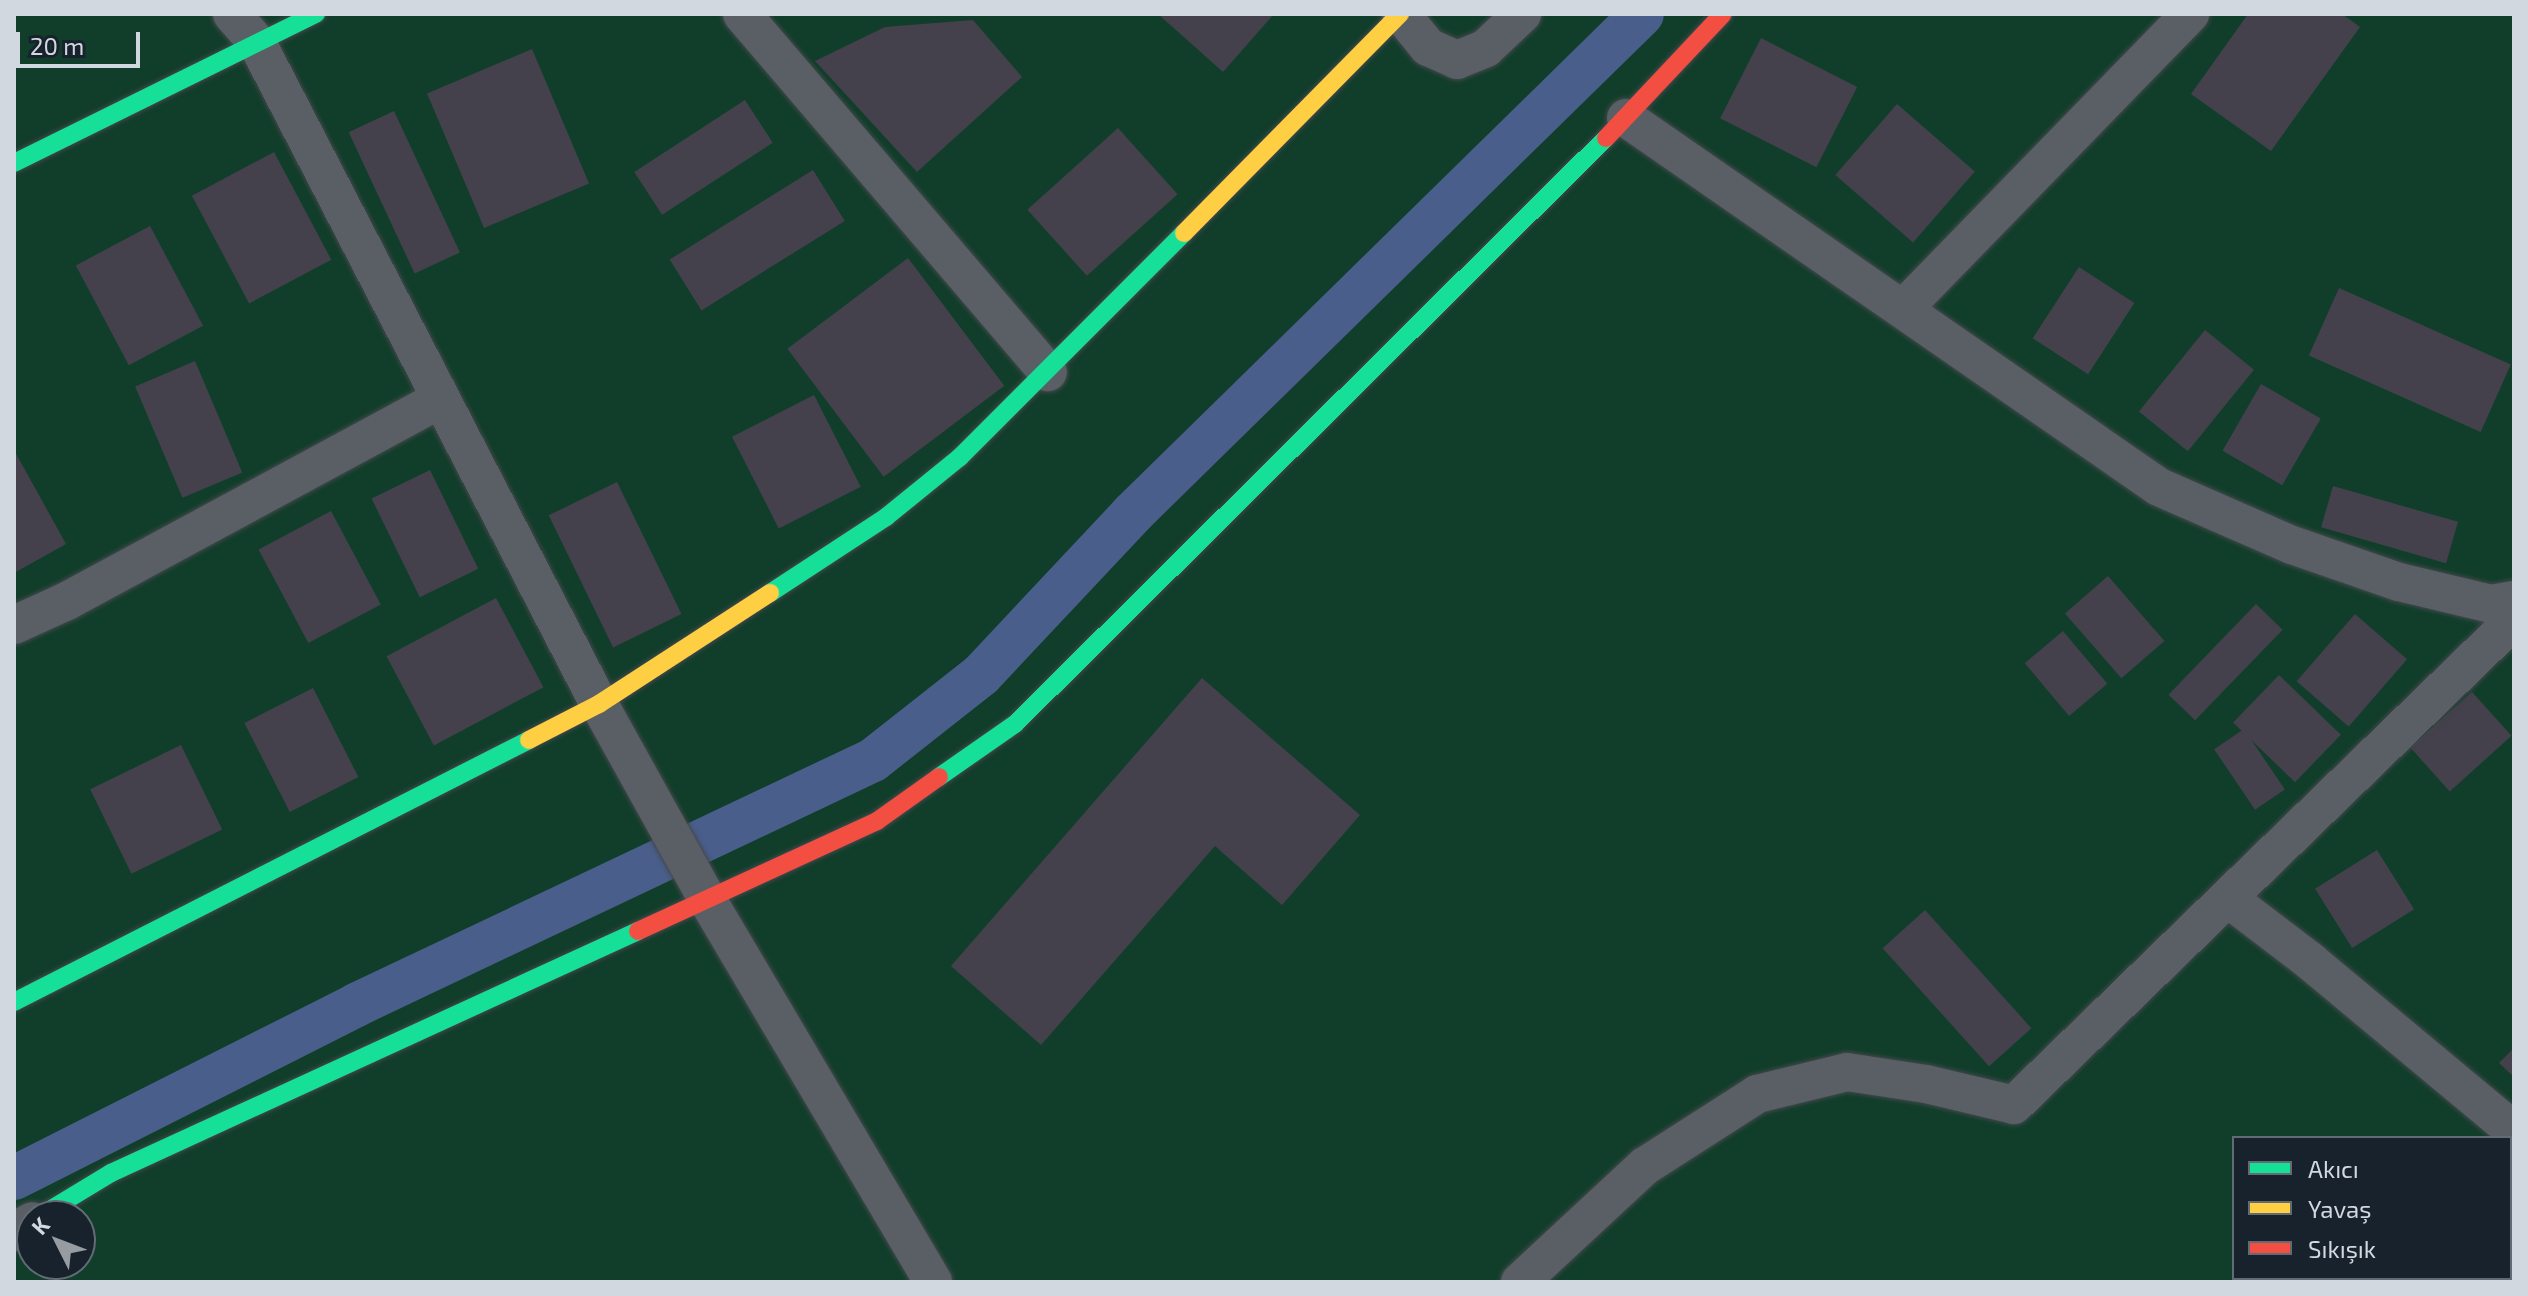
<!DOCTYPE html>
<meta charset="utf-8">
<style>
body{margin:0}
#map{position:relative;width:2528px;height:1296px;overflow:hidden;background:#262c32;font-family:"Exo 2",sans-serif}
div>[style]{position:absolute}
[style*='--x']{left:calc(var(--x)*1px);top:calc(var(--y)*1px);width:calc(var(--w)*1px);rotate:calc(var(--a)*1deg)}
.green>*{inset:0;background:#113e2a}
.canal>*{height:44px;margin:-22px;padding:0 22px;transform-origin:22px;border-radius:22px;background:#495e8b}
.building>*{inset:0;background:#44414c;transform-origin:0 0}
.roads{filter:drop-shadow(0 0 2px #42484c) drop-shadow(0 0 2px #42484c)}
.street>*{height:38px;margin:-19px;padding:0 19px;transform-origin:19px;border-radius:19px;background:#5a5f65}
.fast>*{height:18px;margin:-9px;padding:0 9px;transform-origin:9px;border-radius:9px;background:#16e098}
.slow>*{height:18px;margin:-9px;padding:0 9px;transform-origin:9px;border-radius:9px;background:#ffcf43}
.jam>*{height:18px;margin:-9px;padding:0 9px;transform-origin:9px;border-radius:9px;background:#f24e42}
span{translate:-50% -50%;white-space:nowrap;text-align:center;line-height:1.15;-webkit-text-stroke:7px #18222c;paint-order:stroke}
.frame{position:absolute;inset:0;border:16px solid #d2d8df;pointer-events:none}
.legend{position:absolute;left:2232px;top:1136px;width:280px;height:144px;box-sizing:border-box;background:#18222c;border:2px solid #626b74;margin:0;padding:10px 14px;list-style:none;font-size:24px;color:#d2d8df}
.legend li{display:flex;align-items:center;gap:16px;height:40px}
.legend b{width:40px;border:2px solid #626b74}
.north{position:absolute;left:16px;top:1200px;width:80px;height:80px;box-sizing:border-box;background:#18222c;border:2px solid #626b74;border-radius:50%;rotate:312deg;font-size:22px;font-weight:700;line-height:32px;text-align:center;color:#d2d8df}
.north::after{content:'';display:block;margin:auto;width:28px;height:36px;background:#969ca2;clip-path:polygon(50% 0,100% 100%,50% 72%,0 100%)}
.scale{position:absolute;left:16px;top:32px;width:124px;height:36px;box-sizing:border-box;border:4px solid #d2d8df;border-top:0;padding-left:10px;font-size:24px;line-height:28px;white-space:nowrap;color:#d2d8df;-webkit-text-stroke:6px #18222c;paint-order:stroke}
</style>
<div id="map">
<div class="green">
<div style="clip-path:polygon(evenodd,14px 14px,2514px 14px,2514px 1282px,14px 1282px,14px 14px,2234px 1138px,2510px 1138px,2510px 1278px,2234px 1278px,2234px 1138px,14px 14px,32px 1216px,80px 1216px,80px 1264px,32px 1264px,32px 1216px)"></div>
</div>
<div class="canal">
<div style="--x:14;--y:1178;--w:383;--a:-26.8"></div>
<div style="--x:356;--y:1005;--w:572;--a:-25.36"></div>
<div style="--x:873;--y:760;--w:137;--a:-38.2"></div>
<div style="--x:981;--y:675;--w:221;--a:-46.8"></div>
<div style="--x:1132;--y:514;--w:714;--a:-44.43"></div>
</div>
<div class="building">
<div style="clip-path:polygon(1158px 14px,1274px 14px,1223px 72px)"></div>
<div style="clip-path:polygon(2248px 14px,2342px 14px,2360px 27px,2271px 151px,2191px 94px)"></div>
<div style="clip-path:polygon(973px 20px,1022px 77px,917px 172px,815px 61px,885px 27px)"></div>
<div style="left:1761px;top:38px;width:108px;height:90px;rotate:27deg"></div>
<div style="left:532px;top:49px;width:146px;height:114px;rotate:67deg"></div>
<div style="left:745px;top:100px;width:51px;height:132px;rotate:57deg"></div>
<div style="left:1897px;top:104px;width:103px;height:94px;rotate:41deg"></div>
<div style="left:394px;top:111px;width:156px;height:50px;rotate:65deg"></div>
<div style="left:1118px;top:128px;width:89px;height:122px;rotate:48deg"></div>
<div style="left:274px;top:152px;width:122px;height:93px;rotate:62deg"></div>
<div style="left:813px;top:170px;width:60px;height:169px;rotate:58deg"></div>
<div style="left:150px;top:226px;width:113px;height:84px;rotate:62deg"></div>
<div style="left:908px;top:258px;width:160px;height:151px;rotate:53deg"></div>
<div style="left:2079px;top:267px;width:66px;height:85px;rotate:33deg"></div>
<div style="left:2339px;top:288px;width:188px;height:74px;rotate:24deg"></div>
<div style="left:2205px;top:330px;width:63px;height:105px;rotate:39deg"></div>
<div style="left:195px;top:361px;width:121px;height:65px;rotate:67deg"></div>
<div style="left:2261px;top:384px;width:69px;height:77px;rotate:30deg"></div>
<div style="left:814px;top:395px;width:103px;height:92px;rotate:63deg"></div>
<div style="clip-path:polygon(14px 450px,66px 544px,14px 573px)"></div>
<div style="left:430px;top:470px;width:110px;height:65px;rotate:64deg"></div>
<div style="left:617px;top:482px;width:147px;height:76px;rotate:64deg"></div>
<div style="left:2333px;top:486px;width:130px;height:43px;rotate:16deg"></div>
<div style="left:331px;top:511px;width:106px;height:82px;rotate:62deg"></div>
<div style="left:2108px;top:576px;width:86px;height:57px;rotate:49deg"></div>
<div style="left:496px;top:598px;width:101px;height:124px;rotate:62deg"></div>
<div style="left:2256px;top:604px;width:37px;height:126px;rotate:44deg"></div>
<div style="left:2355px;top:614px;width:69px;height:89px;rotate:41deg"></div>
<div style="left:2063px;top:631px;width:69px;height:50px;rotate:50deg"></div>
<div style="left:2279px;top:675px;width:86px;height:66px;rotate:44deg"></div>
<div style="clip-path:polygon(1202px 678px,1360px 815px,1282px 905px,1215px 846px,1041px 1045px,951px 966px)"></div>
<div style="left:313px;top:688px;width:100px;height:77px;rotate:63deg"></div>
<div style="left:2472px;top:692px;width:59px;height:83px;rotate:48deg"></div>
<div style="left:2244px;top:729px;width:73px;height:36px;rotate:56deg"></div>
<div style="left:181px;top:745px;width:94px;height:101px;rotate:64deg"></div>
<div style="left:2377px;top:850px;width:70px;height:73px;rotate:58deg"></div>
<div style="left:1925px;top:910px;width:159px;height:57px;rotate:48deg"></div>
<div style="clip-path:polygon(2514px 1048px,2514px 1077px,2499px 1063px)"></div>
</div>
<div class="roads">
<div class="street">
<div style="--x:232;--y:14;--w:38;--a:49"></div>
<div style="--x:257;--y:43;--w:744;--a:62.64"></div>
<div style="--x:599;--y:704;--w:225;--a:61"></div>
<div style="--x:708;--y:901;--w:442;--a:59.4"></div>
<div style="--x:742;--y:14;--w:471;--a:49.5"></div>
<div style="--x:1401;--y:14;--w:43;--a:50.7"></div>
<div style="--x:1428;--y:47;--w:32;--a:24"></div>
<div style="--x:1457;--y:60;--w:31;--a:-22"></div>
<div style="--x:1486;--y:48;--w:50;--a:-43.4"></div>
<div style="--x:1626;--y:118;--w:648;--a:34.7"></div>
<div style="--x:2159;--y:487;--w:145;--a:23.6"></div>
<div style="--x:2292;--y:545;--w:113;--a:19.1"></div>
<div style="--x:2399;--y:582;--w:95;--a:13.4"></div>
<div style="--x:2491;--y:604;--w:23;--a:-10"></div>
<div style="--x:1903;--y:309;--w:412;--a:-45.8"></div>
<div style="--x:14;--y:625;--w:58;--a:-24.4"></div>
<div style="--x:67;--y:601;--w:423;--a:-28.4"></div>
<div style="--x:2230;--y:900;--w:101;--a:37.3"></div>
<div style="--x:2310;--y:961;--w:266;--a:39.8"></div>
<div style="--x:14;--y:1232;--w:21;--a:-31"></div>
<div style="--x:1520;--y:1282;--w:171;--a:-42.9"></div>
<div style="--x:1645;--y:1166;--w:133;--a:-32.7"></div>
<div style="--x:1757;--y:1094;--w:93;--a:-13.7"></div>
<div style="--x:1847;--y:1072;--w:80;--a:8.6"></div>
<div style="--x:1926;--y:1084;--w:90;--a:13.4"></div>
<div style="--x:2014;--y:1105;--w:697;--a:-44.13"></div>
</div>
<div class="fast">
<div style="--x:14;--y:163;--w:337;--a:-26.3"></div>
<div style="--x:770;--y:593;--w:139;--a:-33.2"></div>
<div style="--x:886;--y:517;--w:95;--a:-39"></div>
<div style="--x:960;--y:457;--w:317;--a:-45"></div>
<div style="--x:939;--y:777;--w:93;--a:-34.9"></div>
<div style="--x:1015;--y:724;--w:832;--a:-44.76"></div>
<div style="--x:14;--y:1002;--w:578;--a:-26.96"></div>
<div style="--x:40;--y:1216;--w:83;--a:-31.2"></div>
<div style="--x:111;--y:1173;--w:580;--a:-24.66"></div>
</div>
<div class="slow">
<div style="--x:1184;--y:233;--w:308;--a:-45.4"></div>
<div style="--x:529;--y:740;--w:79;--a:-27.2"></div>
<div style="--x:599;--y:704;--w:204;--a:-33"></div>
</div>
<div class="jam">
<div style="--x:1606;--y:138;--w:170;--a:-46.7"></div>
<div style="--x:638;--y:931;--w:263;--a:-24.7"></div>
<div style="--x:877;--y:821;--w:76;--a:-35.4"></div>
</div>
</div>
<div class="frame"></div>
<ul class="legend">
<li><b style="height:10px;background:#16e098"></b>Akıcı</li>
<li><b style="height:10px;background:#ffcf43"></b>Yavaş</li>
<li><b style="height:10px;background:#f24e42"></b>Sıkışık</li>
</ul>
<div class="north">K</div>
<div class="scale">20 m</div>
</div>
